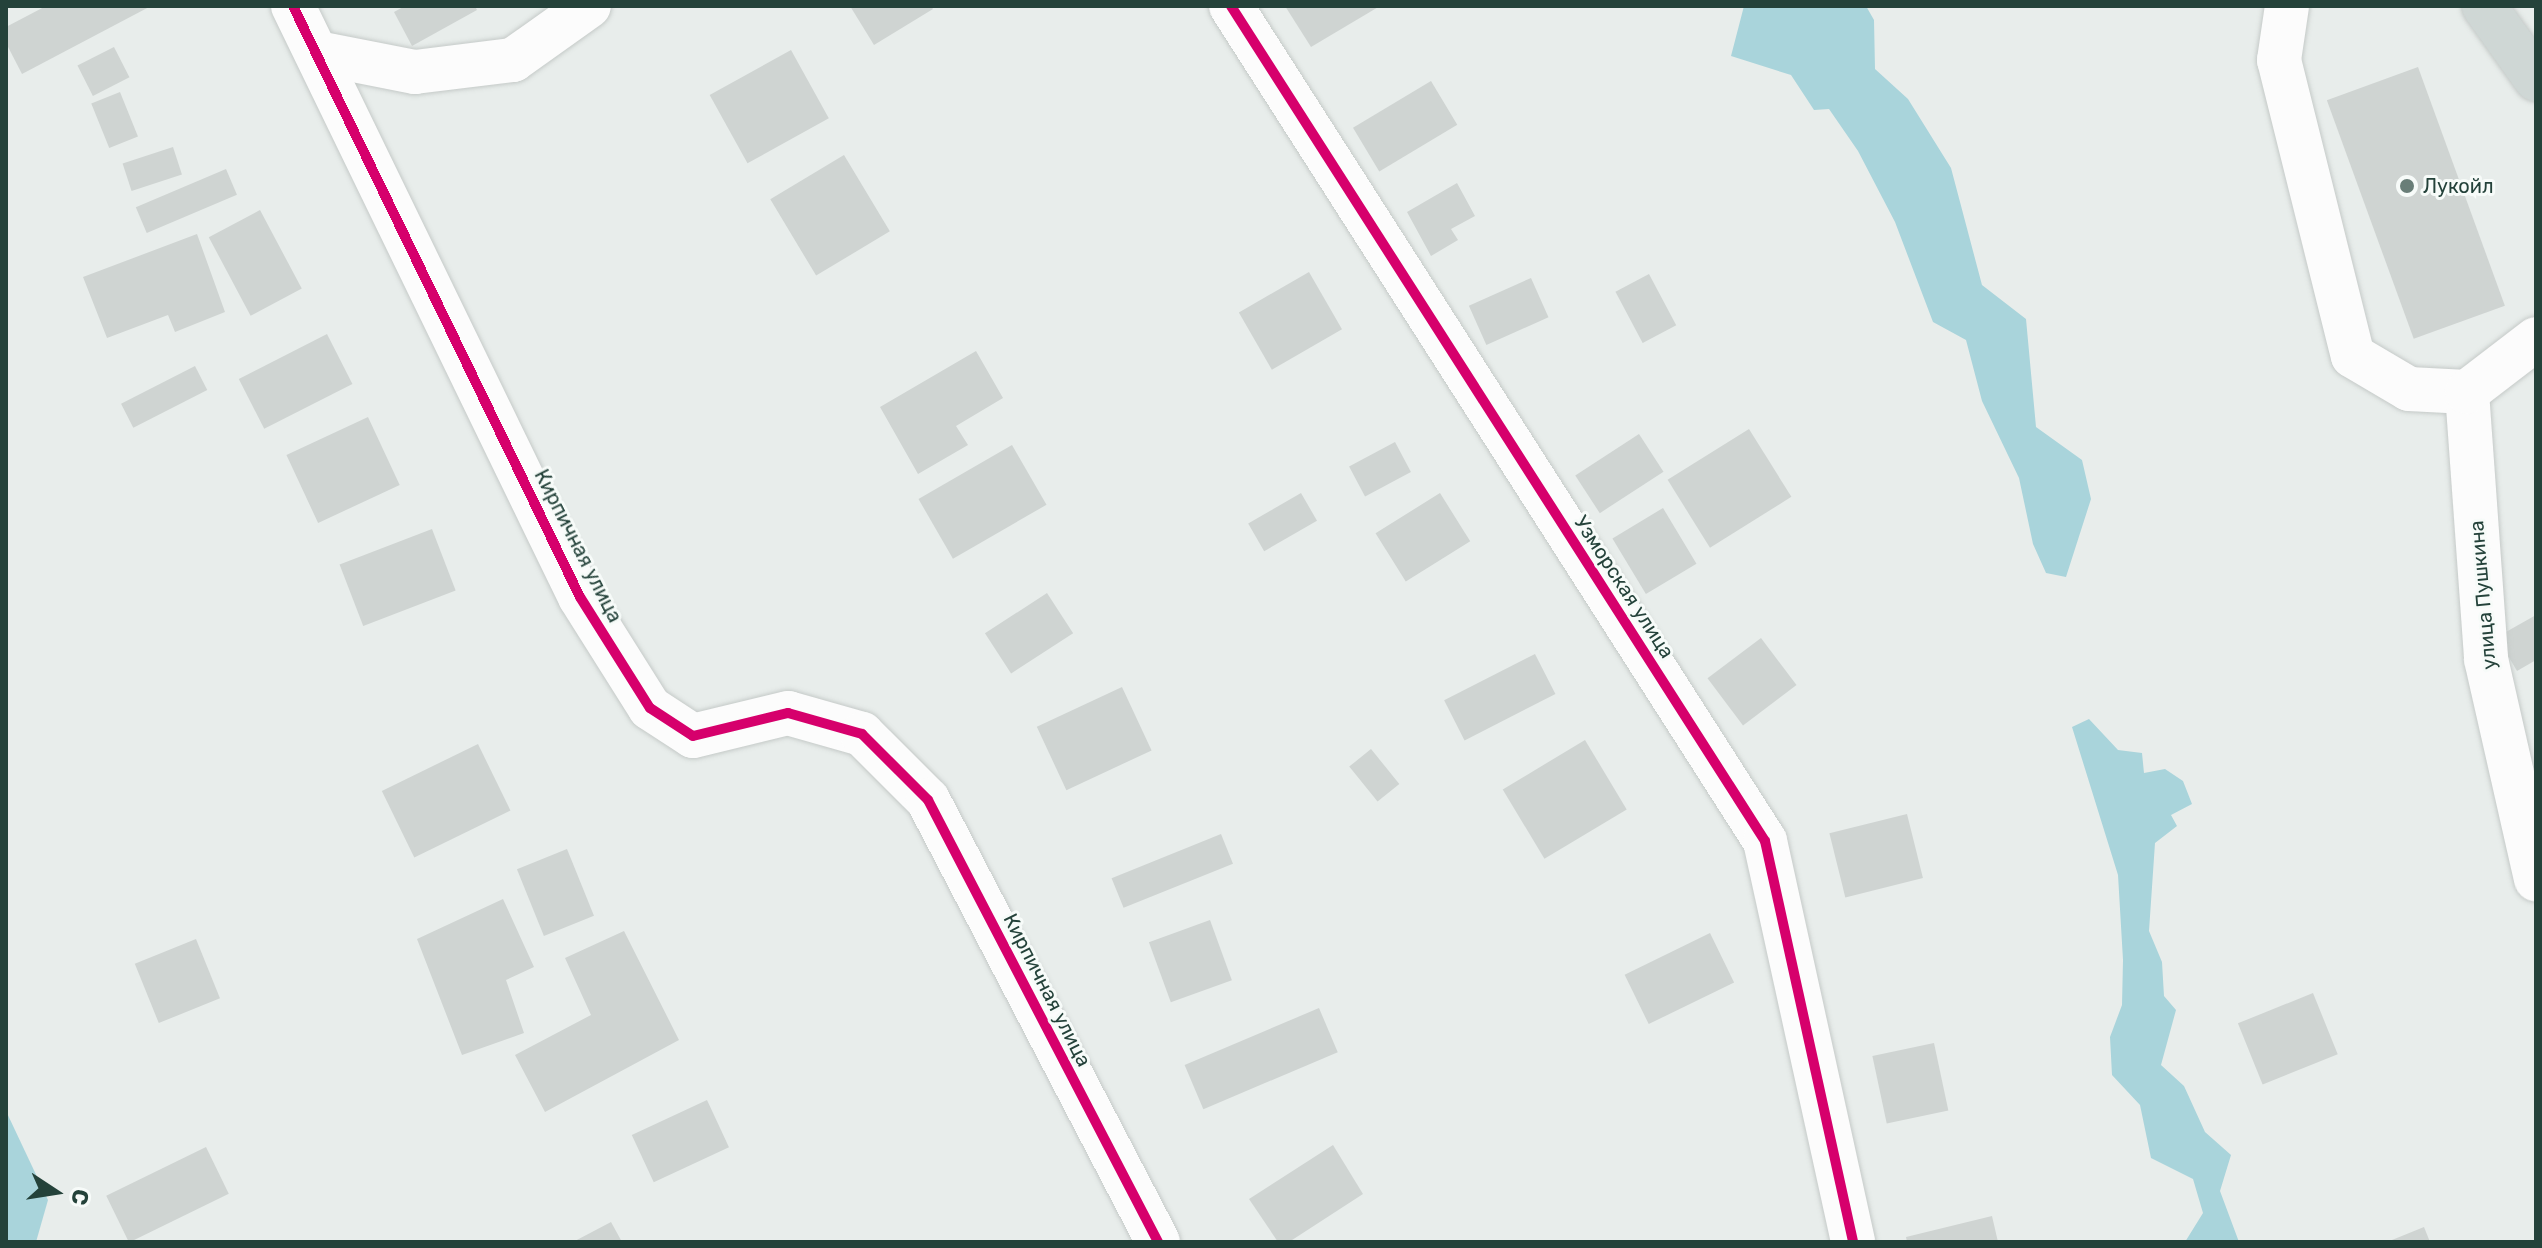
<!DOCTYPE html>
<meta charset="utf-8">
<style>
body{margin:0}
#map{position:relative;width:2542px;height:1248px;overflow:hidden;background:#e8edeb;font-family:Rubik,sans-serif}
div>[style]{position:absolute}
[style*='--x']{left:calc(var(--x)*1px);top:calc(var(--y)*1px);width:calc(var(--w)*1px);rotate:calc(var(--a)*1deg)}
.water>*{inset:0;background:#a9d4db}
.building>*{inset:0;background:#cfd4d2;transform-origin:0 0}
.roads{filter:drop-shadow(0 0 2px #c5cac8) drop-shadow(0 0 2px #c5cac8)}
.minor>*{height:44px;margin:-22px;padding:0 22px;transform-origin:22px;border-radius:22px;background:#fcfcfc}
.major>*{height:44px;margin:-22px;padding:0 22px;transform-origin:22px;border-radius:22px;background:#cfd7d5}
.cycleway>*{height:10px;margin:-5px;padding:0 5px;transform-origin:5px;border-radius:5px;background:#d6006c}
.dots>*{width:22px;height:22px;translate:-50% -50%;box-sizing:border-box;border:4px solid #f7fbf9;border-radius:50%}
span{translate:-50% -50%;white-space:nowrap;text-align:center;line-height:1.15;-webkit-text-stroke:6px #f7fbf9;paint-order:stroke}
.poi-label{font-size:20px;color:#24423a}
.left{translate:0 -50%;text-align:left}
.street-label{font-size:20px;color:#24423a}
.frame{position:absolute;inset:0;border:8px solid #24423a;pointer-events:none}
.north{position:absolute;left:16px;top:1152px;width:80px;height:80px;-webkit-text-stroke:6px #f7fbf9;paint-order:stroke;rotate:102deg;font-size:22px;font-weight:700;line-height:32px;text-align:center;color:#24423a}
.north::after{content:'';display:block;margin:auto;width:28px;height:36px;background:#24423a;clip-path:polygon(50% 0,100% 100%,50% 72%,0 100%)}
</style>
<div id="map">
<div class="water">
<div style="clip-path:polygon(1744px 6px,1866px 6px,1874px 20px,1875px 69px,1908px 99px,1951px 168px,1982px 285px,2026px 319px,2036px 427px,2082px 460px,2091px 499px,2066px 577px,2046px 573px,2033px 544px,2019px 478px,1982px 401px,1966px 340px,1933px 322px,1895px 222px,1858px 151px,1829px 109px,1814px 110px,1791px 75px,1731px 56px)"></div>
<div style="clip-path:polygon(2089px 719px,2118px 750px,2142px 753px,2144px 773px,2165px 769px,2183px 781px,2192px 804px,2171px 815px,2177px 826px,2155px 843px,2149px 931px,2162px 962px,2164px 996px,2176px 1010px,2161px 1065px,2184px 1086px,2205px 1132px,2231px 1155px,2220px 1191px,2239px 1242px,2185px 1242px,2203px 1213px,2193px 1179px,2151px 1158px,2140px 1105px,2112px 1075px,2110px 1037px,2122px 1005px,2123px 960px,2118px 875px,2072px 727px)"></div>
<div style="clip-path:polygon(6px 1111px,48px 1200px,36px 1242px,6px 1242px)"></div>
</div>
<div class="building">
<div style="clip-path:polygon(46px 6px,151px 6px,22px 74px,6px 43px,6px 27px)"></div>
<div style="clip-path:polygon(405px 6px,475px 6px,477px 10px,412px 46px,394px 12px)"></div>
<div style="clip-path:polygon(850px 6px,931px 6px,933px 9px,874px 45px)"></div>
<div style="clip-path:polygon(1285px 6px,1380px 6px,1311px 47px)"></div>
<div style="left:114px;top:47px;width:34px;height:41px;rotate:63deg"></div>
<div style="left:791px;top:50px;width:78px;height:93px;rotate:61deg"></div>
<div style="left:2418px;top:67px;width:254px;height:97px;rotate:70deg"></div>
<div style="left:1431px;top:81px;width:51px;height:91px;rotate:59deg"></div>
<div style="left:120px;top:92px;width:48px;height:31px;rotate:68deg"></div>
<div style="left:173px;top:147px;width:29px;height:53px;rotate:72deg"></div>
<div style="left:844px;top:155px;width:89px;height:86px;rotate:59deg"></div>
<div style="left:226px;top:169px;width:28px;height:98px;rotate:67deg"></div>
<div style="clip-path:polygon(1457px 183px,1475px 216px,1451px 229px,1458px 240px,1431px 256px,1407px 212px)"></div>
<div style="left:260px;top:210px;width:89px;height:58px;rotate:62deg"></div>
<div style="clip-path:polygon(197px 234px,225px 312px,175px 332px,168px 315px,107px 338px,83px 277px)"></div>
<div style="left:1309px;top:272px;width:66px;height:81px;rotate:60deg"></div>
<div style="left:1649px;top:274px;width:58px;height:38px;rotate:62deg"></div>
<div style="left:1531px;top:278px;width:43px;height:68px;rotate:66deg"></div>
<div style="left:327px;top:334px;width:56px;height:99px;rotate:63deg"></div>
<div style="clip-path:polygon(976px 351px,1003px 398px,956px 426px,968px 445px,918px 474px,880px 407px)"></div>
<div style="left:195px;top:366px;width:27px;height:83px;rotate:63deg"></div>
<div style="left:368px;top:417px;width:75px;height:90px;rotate:65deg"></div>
<div style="left:1749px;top:429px;width:80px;height:96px;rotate:58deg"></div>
<div style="left:1639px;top:434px;width:45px;height:76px;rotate:57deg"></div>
<div style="left:1395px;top:442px;width:34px;height:52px;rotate:62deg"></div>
<div style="left:1012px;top:445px;width:69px;height:108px;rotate:60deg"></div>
<div style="left:1301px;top:493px;width:32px;height:61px;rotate:60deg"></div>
<div style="left:1440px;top:493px;width:57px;height:76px;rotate:58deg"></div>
<div style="left:1663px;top:508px;width:65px;height:59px;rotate:59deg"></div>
<div style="left:432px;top:529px;width:66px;height:99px;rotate:69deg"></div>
<div style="left:1047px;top:593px;width:48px;height:74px;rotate:57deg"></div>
<div style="clip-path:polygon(2536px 615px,2536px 660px,2517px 671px,2497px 637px)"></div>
<div style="left:1761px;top:638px;width:59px;height:67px;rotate:53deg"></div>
<div style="left:1535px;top:654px;width:45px;height:102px;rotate:63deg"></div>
<div style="left:1122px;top:687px;width:70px;height:94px;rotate:65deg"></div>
<div style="left:1585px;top:740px;width:81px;height:96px;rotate:59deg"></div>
<div style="left:478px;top:744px;width:74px;height:107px;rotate:64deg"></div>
<div style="left:1371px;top:749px;width:45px;height:28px;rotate:51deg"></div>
<div style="left:1907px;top:814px;width:66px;height:80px;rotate:76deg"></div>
<div style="left:1221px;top:834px;width:32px;height:118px;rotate:68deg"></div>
<div style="left:567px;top:849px;width:72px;height:54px;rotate:68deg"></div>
<div style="clip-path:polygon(503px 899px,534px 967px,506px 980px,524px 1033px,462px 1055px,417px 939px)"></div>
<div style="left:1210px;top:920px;width:64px;height:65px;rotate:70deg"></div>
<div style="clip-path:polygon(624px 931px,679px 1040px,545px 1112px,515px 1055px,591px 1015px,565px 958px)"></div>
<div style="left:1710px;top:933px;width:55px;height:95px;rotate:64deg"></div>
<div style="left:196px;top:939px;width:64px;height:66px;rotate:68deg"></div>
<div style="left:2313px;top:993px;width:66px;height:81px;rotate:68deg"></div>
<div style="left:1319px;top:1008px;width:48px;height:146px;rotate:67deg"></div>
<div style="left:1934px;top:1043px;width:69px;height:63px;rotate:78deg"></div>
<div style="left:707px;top:1100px;width:52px;height:83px;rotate:65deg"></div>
<div style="clip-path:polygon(1333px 1145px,1363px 1194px,1289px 1242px,1278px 1242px,1249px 1199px)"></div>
<div style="left:206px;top:1147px;width:52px;height:111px;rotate:64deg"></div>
<div style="clip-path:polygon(1992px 1216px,1998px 1242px,1907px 1242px,1906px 1237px)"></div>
<div style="clip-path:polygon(611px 1222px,622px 1242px,573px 1242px)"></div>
<div style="clip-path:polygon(2424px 1227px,2430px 1242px,2387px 1242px)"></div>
</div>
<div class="roads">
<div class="minor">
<div style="--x:293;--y:6;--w:657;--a:64.1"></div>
<div style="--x:580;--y:597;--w:131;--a:57.8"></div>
<div style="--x:650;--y:708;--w:51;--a:33.1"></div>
<div style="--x:693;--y:736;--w:98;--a:-13.6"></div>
<div style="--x:788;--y:713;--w:77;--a:15.8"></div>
<div style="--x:862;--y:734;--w:93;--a:45"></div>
<div style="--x:928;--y:800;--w:498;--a:62.5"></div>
<div style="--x:1231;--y:6;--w:991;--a:57.4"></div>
<div style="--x:1765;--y:841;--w:411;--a:77.6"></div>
<div style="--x:2287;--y:6;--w:55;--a:98.4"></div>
<div style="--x:2279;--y:60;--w:305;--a:76"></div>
<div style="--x:2353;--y:356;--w:65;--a:30.5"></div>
<div style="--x:2409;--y:389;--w:58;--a:3"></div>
<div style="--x:318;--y:53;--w:99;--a:11.1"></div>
<div style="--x:415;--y:72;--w:99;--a:-7"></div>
<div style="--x:513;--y:60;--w:93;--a:-35.4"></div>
<div style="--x:2467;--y:392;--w:268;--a:85.9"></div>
<div style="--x:2486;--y:659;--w:226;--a:77.2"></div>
<div style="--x:2467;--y:392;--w:87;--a:-37.5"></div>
</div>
<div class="major">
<div style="--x:2484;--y:6;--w:90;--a:54.5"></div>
</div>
</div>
<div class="cycleway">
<div style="--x:293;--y:6;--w:657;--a:64.1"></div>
<div style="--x:580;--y:597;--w:131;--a:57.8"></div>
<div style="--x:650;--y:708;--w:51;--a:33.1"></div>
<div style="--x:693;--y:736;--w:98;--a:-13.6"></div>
<div style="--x:788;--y:713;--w:77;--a:15.8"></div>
<div style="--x:862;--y:734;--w:93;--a:45"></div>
<div style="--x:928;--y:800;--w:498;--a:62.5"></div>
<div style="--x:1231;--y:6;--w:991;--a:57.4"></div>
<div style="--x:1765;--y:841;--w:411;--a:77.6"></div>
</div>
<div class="dots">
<div style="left:2407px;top:186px;background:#697e78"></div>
</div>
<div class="poi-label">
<span class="left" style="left:2423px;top:186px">Лукойл</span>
</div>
<div class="street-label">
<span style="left:578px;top:546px;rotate:63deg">Кирпичная улица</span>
<span style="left:1624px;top:587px;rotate:57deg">Узморская улица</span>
<span style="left:2483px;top:595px;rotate:-95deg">улица Пушкина</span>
<span style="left:1047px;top:990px;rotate:63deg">Кирпичная улица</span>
</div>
<div class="frame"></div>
<div class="north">С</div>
</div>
